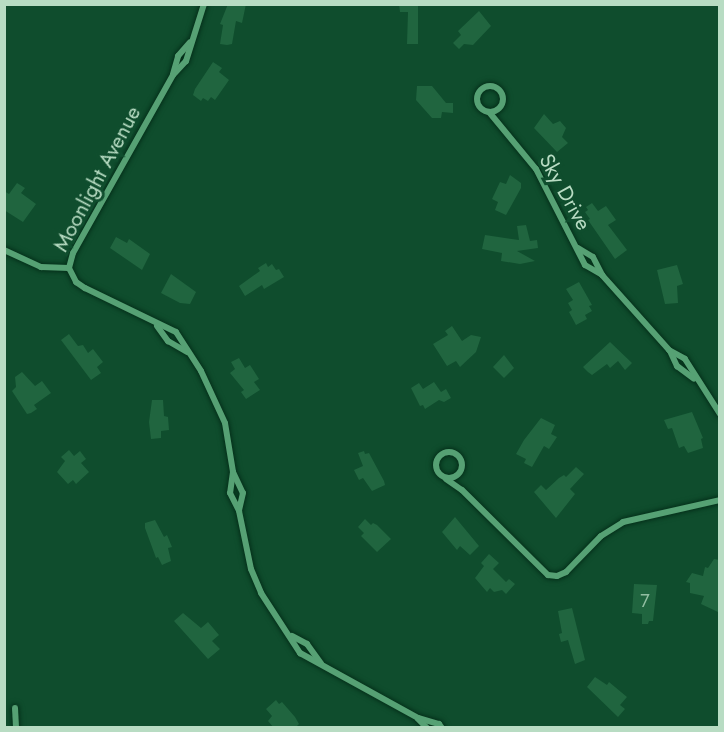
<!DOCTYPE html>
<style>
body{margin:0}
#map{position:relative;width:724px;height:732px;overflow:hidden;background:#0f4d2d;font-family:Jost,sans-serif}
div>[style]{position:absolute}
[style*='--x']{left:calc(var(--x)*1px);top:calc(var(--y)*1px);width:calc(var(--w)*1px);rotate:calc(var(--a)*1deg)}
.building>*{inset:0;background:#20653f}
.roads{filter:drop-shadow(0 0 2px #05301a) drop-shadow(0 0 2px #05301a)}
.street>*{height:6px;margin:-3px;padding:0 3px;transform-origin:3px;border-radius:3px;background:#56a174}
.street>.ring{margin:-3px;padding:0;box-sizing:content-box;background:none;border:6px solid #56a174;border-radius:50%}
span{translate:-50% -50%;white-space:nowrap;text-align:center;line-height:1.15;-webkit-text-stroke:6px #0f4d2d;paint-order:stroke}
.number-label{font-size:18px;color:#92bea2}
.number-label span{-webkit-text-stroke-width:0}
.street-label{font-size:21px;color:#b8dcc3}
.frame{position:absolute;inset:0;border:6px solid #b8dcc3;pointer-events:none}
</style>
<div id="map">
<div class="building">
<div style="clip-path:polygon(228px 4px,246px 4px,242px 23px,236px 21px,232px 44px,227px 45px,220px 44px,223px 25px,220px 24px)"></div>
<div style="clip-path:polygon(399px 4px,418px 4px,418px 44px,407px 44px,408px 12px,400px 12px)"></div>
<div style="clip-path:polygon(479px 11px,491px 26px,473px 45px,464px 44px,459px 49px,453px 43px,461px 35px,458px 31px)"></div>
<div style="clip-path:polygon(213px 62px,222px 68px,219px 72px,229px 80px,215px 100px,211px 97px,208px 101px,203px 98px,201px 101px,193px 95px,195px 89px)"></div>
<div style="clip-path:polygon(417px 86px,432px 86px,446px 103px,453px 103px,453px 113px,442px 112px,441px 118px,432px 118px,416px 100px)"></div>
<div style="clip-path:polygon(544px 114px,553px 124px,560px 121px,566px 128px,562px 137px,568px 143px,557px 152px,534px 128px)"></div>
<div style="clip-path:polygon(510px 175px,521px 183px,521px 188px,506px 215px,495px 210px,498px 202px,492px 199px,500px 182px,506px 184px)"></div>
<div style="clip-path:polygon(17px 183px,25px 188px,21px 193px,36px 204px,23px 222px,4px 210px,4px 191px,9px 194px)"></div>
<div style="clip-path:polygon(592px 203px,598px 211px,606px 206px,616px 220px,608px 225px,627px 250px,615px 259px,588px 220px,590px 219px,585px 212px,588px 210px,586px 207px)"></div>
<div style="clip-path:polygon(526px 225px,530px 241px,537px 240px,538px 248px,517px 251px,535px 261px,520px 264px,501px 261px,502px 253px,482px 249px,485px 235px,519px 240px,517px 226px)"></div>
<div style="clip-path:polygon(116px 237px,127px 243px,129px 239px,150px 254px,142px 270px,110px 248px)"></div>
<div style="clip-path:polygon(266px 263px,268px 267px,272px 264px,276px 270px,279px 269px,284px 277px,264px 289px,262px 285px,245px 296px,239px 286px,260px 271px,258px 268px)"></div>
<div style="clip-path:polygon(677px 265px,683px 284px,677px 286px,678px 303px,665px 304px,657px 270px)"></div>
<div style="clip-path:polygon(171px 274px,196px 292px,190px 304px,180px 303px,161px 293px)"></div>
<div style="clip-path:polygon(579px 282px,592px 305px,589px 306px,592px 311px,585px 315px,587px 319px,576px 325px,569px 312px,572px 310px,568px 303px,573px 300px,566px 289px)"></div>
<div style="clip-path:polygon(452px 326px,462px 341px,471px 335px,481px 337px,476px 352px,460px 367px,456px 361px,447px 366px,433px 344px,448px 335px,445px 331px)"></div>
<div style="clip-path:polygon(69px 334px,78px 346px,83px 345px,88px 353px,93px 349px,103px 362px,97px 367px,101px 373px,91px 380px,61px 340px)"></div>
<div style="clip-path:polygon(610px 342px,632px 363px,625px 370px,618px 361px,610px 368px,607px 364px,592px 375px,588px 372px,583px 367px)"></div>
<div style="clip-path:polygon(504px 355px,514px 368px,504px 378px,493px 367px)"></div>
<div style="clip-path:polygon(239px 358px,245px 368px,250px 365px,259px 379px,254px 382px,260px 390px,246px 399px,241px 392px,244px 390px,230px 373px,235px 369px,231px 362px)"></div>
<div style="clip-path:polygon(22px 372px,35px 386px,42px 381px,51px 393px,34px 405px,37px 409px,31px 413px,27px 414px,12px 391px,16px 387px,15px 377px)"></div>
<div style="clip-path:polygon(434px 382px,441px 392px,446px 389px,451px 398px,444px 402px,439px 400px,425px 409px,423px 405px,420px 406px,411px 388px,419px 383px,423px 389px)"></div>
<div style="clip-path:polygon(152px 400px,163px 400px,164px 416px,168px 417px,169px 430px,161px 431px,161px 438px,151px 439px,149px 422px)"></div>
<div style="clip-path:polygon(692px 412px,703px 438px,701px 439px,703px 448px,688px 453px,684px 446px,679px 448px,672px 428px,668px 429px,664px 420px)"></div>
<div style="clip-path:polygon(541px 418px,555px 425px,551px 434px,557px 437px,549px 449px,544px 446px,532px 467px,524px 463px,526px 459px,516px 454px,524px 440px)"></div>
<div style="clip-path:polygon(69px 450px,74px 456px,80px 451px,86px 459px,81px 463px,89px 472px,76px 484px,73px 480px,68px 484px,57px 472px,65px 461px,61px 457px)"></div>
<div style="clip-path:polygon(364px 451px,365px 454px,369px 453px,384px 481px,385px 485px,372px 491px,363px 478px,359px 480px,354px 470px,363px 466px,358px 453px)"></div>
<div style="clip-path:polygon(576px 467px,584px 474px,570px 489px,575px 494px,556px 518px,534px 492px,541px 485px,546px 490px,559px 478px,564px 475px,566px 477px)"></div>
<div style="clip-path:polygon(455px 517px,479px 546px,470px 555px,460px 546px,457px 550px,442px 532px)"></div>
<div style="clip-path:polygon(365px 519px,371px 525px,373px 523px,377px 525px,391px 539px,377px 552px,361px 536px,364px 533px,358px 527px)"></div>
<div style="clip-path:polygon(155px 520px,164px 537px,167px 535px,172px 547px,168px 548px,171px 561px,162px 565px,158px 557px,156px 558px,145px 528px,145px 523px)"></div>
<div style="clip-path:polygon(489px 554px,499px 563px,493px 569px,506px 582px,509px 579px,515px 584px,506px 594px,502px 590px,494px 592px,490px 588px,487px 592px,475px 578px,484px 566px,481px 563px)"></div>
<div style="clip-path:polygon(714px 559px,720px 560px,718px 612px,701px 604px,704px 596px,690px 593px,690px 583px,686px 582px,692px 573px,703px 576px,705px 567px,708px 568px)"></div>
<div style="clip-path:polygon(634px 584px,657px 585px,653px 621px,649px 621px,648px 624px,642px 624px,642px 614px,632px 613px)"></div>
<div style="clip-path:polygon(572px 608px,585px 660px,575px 664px,568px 640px,561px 642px,559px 634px,562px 633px,558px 611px)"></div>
<div style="clip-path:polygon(183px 613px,201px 628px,208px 622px,219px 635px,212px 641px,220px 649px,208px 659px,174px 621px)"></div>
<div style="clip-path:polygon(595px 677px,607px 685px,609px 682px,627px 697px,620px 705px,625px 709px,618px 717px,587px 687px)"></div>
<div style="clip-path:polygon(276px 700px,279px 704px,282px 702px,295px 717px,299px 724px,295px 728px,274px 728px,268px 721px,272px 716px,266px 709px)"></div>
</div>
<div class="roads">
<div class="street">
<div style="--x:204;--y:4;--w:60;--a:107.5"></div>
<div style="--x:186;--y:61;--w:19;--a:133"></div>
<div style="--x:173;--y:75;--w:204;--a:119.3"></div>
<div style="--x:73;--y:253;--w:16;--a:105"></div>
<div style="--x:69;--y:268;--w:16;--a:63"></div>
<div style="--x:76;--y:282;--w:11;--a:34"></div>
<div style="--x:85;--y:288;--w:101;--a:25.8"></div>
<div style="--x:176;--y:332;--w:46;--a:57.3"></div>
<div style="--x:201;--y:371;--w:57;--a:65.2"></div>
<div style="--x:225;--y:423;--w:50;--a:80.7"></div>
<div style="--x:233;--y:472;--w:21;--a:98"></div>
<div style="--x:230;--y:493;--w:20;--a:63"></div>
<div style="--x:239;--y:511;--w:59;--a:78.3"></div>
<div style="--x:251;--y:569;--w:26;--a:67"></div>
<div style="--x:261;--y:593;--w:72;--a:57"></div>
<div style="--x:300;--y:653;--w:135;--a:28.8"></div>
<div style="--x:418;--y:718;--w:22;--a:16"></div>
<div style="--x:439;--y:724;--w:5;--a:53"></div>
<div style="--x:173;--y:74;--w:19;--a:-74"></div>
<div style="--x:178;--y:56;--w:18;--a:-49"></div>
<div class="ring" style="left:477px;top:86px;width:20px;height:20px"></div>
<div style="--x:489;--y:112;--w:74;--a:50.5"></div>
<div style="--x:536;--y:169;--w:108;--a:63"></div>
<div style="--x:585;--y:265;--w:20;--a:30"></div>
<div style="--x:578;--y:248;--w:17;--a:31"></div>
<div style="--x:593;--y:257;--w:20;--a:63"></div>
<div style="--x:602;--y:275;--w:101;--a:48.2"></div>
<div style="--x:669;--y:350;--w:18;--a:29"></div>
<div style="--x:685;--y:359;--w:65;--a:57.5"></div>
<div style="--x:4;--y:250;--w:41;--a:24.7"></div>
<div style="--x:41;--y:267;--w:28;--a:2"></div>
<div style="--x:157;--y:326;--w:19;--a:54"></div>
<div style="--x:168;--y:341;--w:22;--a:30"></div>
<div style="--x:670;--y:351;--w:17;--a:65"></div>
<div style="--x:677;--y:366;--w:21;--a:37"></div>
<div class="ring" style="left:436px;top:452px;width:20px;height:20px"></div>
<div style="--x:233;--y:472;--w:23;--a:65"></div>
<div style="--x:243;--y:493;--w:17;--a:103"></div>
<div style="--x:446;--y:479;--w:19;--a:35"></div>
<div style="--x:462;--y:490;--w:121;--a:44.7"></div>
<div style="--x:548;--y:575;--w:9;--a:6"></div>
<div style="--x:557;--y:576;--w:10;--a:-24"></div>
<div style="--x:566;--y:572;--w:50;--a:-45.8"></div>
<div style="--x:601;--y:536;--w:26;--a:-32"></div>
<div style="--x:623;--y:522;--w:99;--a:-12.8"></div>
<div style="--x:292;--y:636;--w:17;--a:28"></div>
<div style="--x:307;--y:644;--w:24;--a:54"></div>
<div style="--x:15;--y:708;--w:20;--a:87"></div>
<div style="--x:418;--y:719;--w:13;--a:45"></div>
</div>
</div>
<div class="number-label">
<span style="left:645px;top:601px">7</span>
</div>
<div class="street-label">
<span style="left:97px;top:179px;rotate:-62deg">Moonlight Avenue</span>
<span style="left:565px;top:192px;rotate:61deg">Sky Drive</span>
</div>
<div class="frame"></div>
</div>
